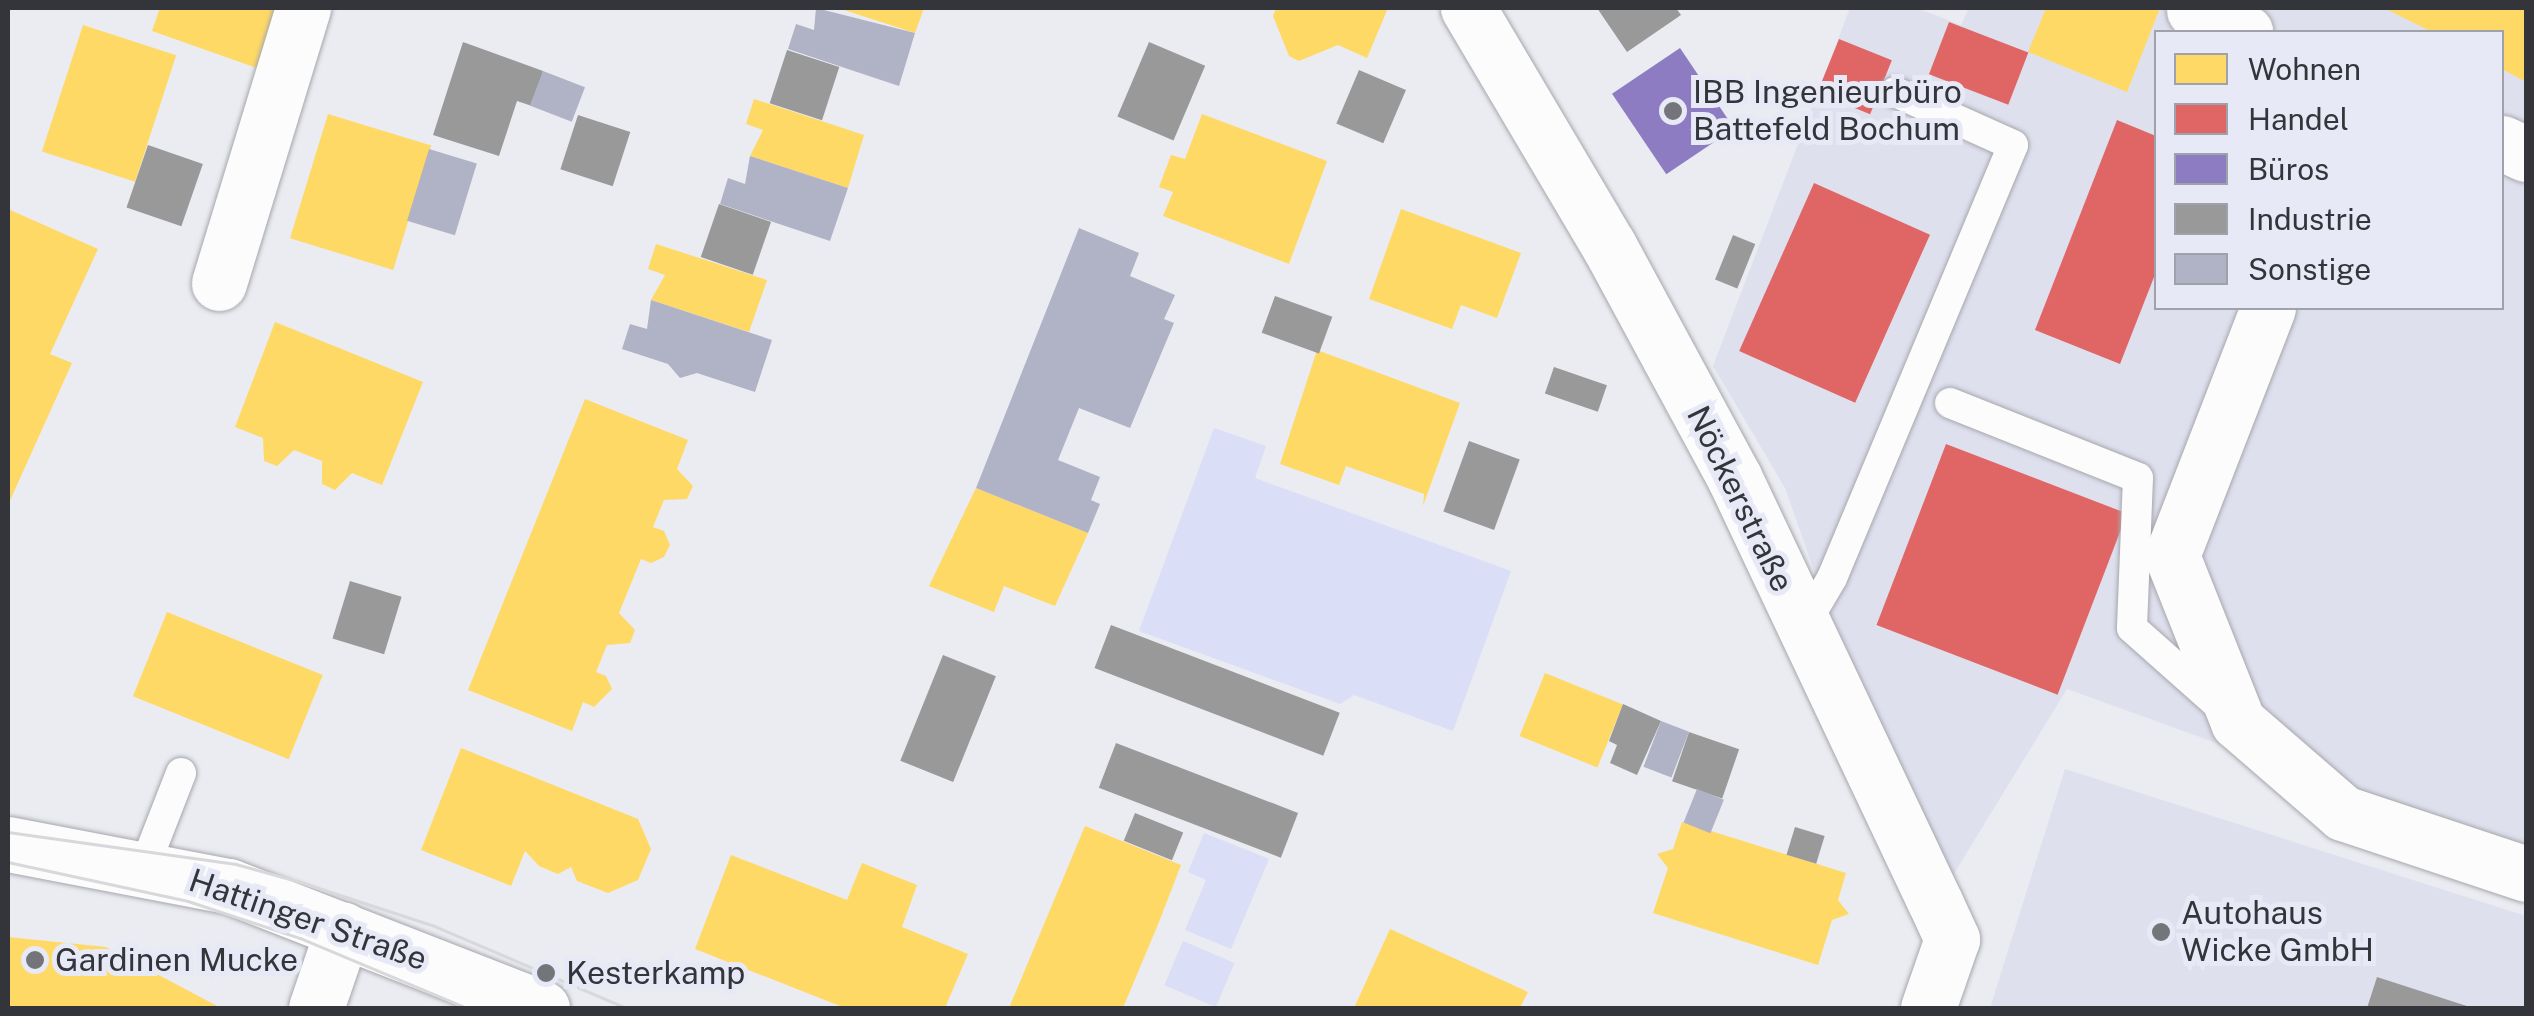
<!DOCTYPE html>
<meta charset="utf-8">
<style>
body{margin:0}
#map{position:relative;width:2534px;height:1016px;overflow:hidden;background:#eaecf2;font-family:"Public Sans",sans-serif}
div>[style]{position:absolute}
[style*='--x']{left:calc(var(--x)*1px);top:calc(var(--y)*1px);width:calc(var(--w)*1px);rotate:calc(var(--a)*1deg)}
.built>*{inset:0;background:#dfe0ee}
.green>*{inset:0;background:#dadef6;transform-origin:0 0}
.homes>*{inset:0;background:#ffd966;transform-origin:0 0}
.shops>*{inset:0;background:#e06666;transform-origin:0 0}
.offices>*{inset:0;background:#8e7cc3;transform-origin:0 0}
.industry>*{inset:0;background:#999;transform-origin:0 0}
.building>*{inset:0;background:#b0b2c5;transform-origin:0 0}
.roads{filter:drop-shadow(0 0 2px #a6a7ac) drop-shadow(0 0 2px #a6a7ac)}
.lane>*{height:30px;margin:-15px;padding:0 15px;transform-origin:15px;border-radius:15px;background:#fcfcfd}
.street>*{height:55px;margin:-27.5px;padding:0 27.5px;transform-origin:27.5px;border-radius:27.5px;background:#fcfcfd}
.secondary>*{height:55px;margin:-27.5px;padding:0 27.5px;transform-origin:27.5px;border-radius:27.5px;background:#fcfcfd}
.tram>*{height:2.5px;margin:-1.25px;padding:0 1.25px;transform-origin:1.25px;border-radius:1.25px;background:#d8d8da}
.dots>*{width:28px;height:28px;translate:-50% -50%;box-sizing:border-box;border:5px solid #e7e9f6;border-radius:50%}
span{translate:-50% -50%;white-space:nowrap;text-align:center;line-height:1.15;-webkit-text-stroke:10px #e7e9f6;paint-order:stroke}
.poi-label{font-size:32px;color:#34353a}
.left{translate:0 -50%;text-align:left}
.street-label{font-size:32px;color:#34353a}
.frame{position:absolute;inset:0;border:10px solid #34353a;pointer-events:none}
.legend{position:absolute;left:2154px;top:30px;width:350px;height:280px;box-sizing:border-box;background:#e7e9f6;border:2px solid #9fa1ab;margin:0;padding:12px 18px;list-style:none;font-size:30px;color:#34353a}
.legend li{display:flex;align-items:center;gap:20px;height:50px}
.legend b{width:50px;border:2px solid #9fa1ab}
</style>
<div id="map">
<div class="built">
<div style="clip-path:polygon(evenodd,1850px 8px,1917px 8px,1961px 25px,1969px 8px,2526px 8px,2526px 855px,2067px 689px,1933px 908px,1785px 488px,1713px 366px,1850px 8px,2156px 32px,2502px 32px,2502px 308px,2156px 308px,2156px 32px)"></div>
<div style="clip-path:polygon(2065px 769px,2526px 916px,2526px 1008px,1990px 1008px)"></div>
</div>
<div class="green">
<div style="clip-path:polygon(1214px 428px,1266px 446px,1255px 478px,1511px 571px,1453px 731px,1354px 695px,1340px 704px,1139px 631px)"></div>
<div style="clip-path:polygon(1204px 833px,1269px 859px,1231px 949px,1185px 930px,1206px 880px,1188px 872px)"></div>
<div style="left:1183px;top:941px;width:56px;height:48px;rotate:23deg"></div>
</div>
<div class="homes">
<div style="clip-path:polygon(160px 8px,284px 8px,262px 70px,152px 31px)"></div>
<div style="clip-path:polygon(838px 8px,924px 8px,915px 33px)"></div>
<div style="clip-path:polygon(1276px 8px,1388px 8px,1367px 58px,1338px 45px,1299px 61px,1289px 56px,1273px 16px)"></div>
<div style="clip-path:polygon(2046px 8px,2160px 8px,2127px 92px,2028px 52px)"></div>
<div style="clip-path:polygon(2384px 8px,2526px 8px,2526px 82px,2502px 69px,2502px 32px,2432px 32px)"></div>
<div style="left:83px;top:25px;width:98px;height:133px;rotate:18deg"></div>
<div style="clip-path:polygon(754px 99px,864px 135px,848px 188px,750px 156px,763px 130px,746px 124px)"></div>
<div style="left:328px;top:114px;width:108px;height:130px;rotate:17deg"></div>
<div style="clip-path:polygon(1202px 114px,1327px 161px,1289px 264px,1163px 216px,1173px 192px,1159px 187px,1171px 155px,1185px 159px)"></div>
<div style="clip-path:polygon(8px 209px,98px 249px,50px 354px,72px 363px,8px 505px)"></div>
<div style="clip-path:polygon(1401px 209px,1521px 253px,1497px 318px,1461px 305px,1452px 329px,1369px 299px)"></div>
<div style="clip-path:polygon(656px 244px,767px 280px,749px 332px,651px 300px,665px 275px,648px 269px)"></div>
<div style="clip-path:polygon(275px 322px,423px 382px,382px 485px,352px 473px,335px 490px,322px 484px,322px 461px,294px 450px,277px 466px,264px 461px,263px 438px,235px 427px)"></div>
<div style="clip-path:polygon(1317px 350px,1460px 403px,1423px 506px,1424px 494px,1346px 466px,1339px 485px,1280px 464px)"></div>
<div style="clip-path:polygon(585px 399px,688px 440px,677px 469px,693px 486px,687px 499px,664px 500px,653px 527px,664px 531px,670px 545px,664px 557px,651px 563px,641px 559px,619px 613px,635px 630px,630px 643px,607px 645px,596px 672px,606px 676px,612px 689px,594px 707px,583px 702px,572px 731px,468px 690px)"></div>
<div style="clip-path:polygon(976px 488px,1088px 533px,1055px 606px,1004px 586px,994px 612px,929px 586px)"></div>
<div style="left:167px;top:612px;width:168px;height:91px;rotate:22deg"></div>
<div style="left:1545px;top:673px;width:84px;height:68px;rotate:22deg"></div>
<div style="clip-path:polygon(461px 748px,638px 819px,651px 849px,638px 880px,608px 893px,577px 881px,571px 867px,558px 874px,539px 866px,525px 851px,511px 886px,421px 850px)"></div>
<div style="clip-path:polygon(1682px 822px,1846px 873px,1838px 900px,1849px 914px,1832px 920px,1818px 965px,1653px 913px,1668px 868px,1657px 854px,1673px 849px)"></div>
<div style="clip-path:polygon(1085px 826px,1181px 865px,1159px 922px,1123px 1008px,1009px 1008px)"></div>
<div style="clip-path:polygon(731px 855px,847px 900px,862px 863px,917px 885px,902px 927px,968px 954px,945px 1008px,845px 1008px,695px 949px)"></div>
<div style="clip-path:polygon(1390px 929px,1528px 992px,1520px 1008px,1354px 1008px)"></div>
<div style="clip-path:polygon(8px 937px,106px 947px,221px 1008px,8px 1008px)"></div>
</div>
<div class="shops">
<div style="left:1949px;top:22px;width:85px;height:56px;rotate:21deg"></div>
<div style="left:1839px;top:39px;width:57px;height:58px;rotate:22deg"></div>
<div style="clip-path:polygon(2117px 120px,2156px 136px,2156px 272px,2120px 364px,2035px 330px)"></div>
<div style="left:1814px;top:183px;width:127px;height:184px;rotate:24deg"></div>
<div style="left:1946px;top:444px;width:194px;height:194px;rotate:21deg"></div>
</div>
<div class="offices">
<div style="left:1680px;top:48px;width:97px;height:82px;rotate:56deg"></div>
</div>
<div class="industry">
<div style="clip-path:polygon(1597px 8px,1676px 8px,1681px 15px,1627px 52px)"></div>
<div style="clip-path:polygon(463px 42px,543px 71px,532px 106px,517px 101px,499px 156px,433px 135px)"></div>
<div style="left:1149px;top:42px;width:61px;height:81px;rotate:23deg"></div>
<div style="left:787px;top:50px;width:55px;height:56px;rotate:18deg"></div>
<div style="left:1359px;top:70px;width:51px;height:58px;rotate:23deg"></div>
<div style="left:578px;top:115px;width:55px;height:57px;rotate:18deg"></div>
<div style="left:148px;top:145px;width:58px;height:66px;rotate:19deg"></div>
<div style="left:719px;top:204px;width:55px;height:56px;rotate:19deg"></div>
<div style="left:1733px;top:235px;width:24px;height:48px;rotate:22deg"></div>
<div style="left:1275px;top:296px;width:61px;height:39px;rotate:20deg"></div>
<div style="left:1554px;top:367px;width:56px;height:28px;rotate:19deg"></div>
<div style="left:1469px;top:441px;width:54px;height:75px;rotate:20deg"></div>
<div style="left:350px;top:581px;width:54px;height:60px;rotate:17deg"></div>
<div style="left:1111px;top:625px;width:245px;height:46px;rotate:21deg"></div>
<div style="left:943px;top:655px;width:57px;height:114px;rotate:22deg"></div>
<div style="clip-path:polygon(1623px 704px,1661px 721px,1637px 775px,1610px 763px,1617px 745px,1609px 741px)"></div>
<div style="left:1689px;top:732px;width:53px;height:52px;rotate:19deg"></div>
<div style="left:1116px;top:743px;width:195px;height:48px;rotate:21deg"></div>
<div style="left:1135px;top:813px;width:52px;height:30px;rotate:22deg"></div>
<div style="left:1795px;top:827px;width:31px;height:29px;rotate:17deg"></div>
<div style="clip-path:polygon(2377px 977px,2473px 1008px,2367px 1008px)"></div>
</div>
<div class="building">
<div style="clip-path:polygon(816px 8px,915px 33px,899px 86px,788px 49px,796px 24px,814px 30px)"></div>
<div style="left:543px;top:71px;width:45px;height:37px;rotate:21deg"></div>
<div style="left:429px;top:149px;width:50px;height:75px;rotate:17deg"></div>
<div style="clip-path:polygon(750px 156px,848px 188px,830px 241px,720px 204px,728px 178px,745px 184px)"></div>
<div style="clip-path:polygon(1079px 228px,1139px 253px,1130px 276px,1175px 295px,1164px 319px,1174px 323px,1130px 428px,1079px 408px,1058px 460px,1100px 477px,1091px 500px,1100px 504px,1088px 533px,976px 488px)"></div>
<div style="clip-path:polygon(651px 300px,772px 340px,755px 392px,697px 373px,680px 378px,668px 364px,622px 349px,630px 324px,647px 329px)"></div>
<div style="left:1661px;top:721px;width:30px;height:49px;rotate:21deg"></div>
<div style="left:1697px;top:789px;width:29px;height:36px;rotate:22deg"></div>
</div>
<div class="roads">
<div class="lane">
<div style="--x:1950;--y:403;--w:202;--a:21.7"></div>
<div style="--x:2138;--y:478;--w:150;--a:92.3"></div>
<div style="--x:2132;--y:628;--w:119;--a:41.6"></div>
<div style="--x:1802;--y:629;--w:59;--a:-59.5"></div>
<div style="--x:1832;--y:578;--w:469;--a:-67.3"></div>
<div style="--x:2013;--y:145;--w:129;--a:-155.8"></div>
<div style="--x:144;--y:868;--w:102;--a:-68.7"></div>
</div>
<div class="street">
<div style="--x:1468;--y:8;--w:277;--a:59.4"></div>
<div style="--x:1609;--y:246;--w:263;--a:61.6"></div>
<div style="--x:1734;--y:477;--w:470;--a:64.7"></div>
<div style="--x:1935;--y:902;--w:41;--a:65.3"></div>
<div style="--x:1952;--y:939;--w:73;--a:109.2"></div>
<div style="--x:2194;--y:10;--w:56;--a:23.3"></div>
<div style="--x:2502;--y:143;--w:26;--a:25"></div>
<div style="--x:219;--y:283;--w:288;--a:-73"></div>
<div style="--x:2268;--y:308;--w:266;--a:111.2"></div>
<div style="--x:2172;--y:556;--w:179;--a:68.3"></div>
<div style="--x:2238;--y:722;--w:139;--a:40.9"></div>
<div style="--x:2343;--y:813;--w:193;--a:18.4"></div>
</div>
<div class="secondary">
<div style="--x:8;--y:844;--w:225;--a:10.8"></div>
<div style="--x:229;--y:886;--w:336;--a:21.3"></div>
<div style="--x:316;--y:1008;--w:83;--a:-71.1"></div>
</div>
</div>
<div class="tram">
<div style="--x:8;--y:832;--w:230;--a:8"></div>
<div style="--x:236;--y:864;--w:63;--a:15.6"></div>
<div style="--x:297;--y:881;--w:142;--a:18.1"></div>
<div style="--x:432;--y:925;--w:212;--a:23.1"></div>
<div style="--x:8;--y:862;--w:184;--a:12.2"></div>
<div style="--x:188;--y:901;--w:118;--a:18.3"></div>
<div style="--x:300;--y:938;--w:181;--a:22.7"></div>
</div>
<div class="dots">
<div style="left:1673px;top:111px;background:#74757a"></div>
<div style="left:2161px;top:932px;background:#74757a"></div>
<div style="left:35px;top:960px;background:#74757a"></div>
<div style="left:546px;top:973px;background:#74757a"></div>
</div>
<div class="poi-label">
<span class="left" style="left:1693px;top:111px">IBB Ingenieurbüro<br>Battefeld Bochum</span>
<span class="left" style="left:2181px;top:932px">Autohaus<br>Wicke GmbH</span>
<span class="left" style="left:55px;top:960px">Gardinen Mucke</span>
<span class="left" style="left:566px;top:973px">Kesterkamp</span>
</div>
<div class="street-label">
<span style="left:1740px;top:499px;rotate:64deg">Nöckerstraße</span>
<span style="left:308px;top:920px;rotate:19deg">Hattinger Straße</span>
</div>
<div class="frame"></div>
<ul class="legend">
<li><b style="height:28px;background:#ffd966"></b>Wohnen</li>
<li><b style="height:28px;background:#e06666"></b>Handel</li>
<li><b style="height:28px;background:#8e7cc3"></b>Büros</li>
<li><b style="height:28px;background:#999"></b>Industrie</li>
<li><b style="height:28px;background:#b0b2c5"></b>Sonstige</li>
</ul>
</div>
